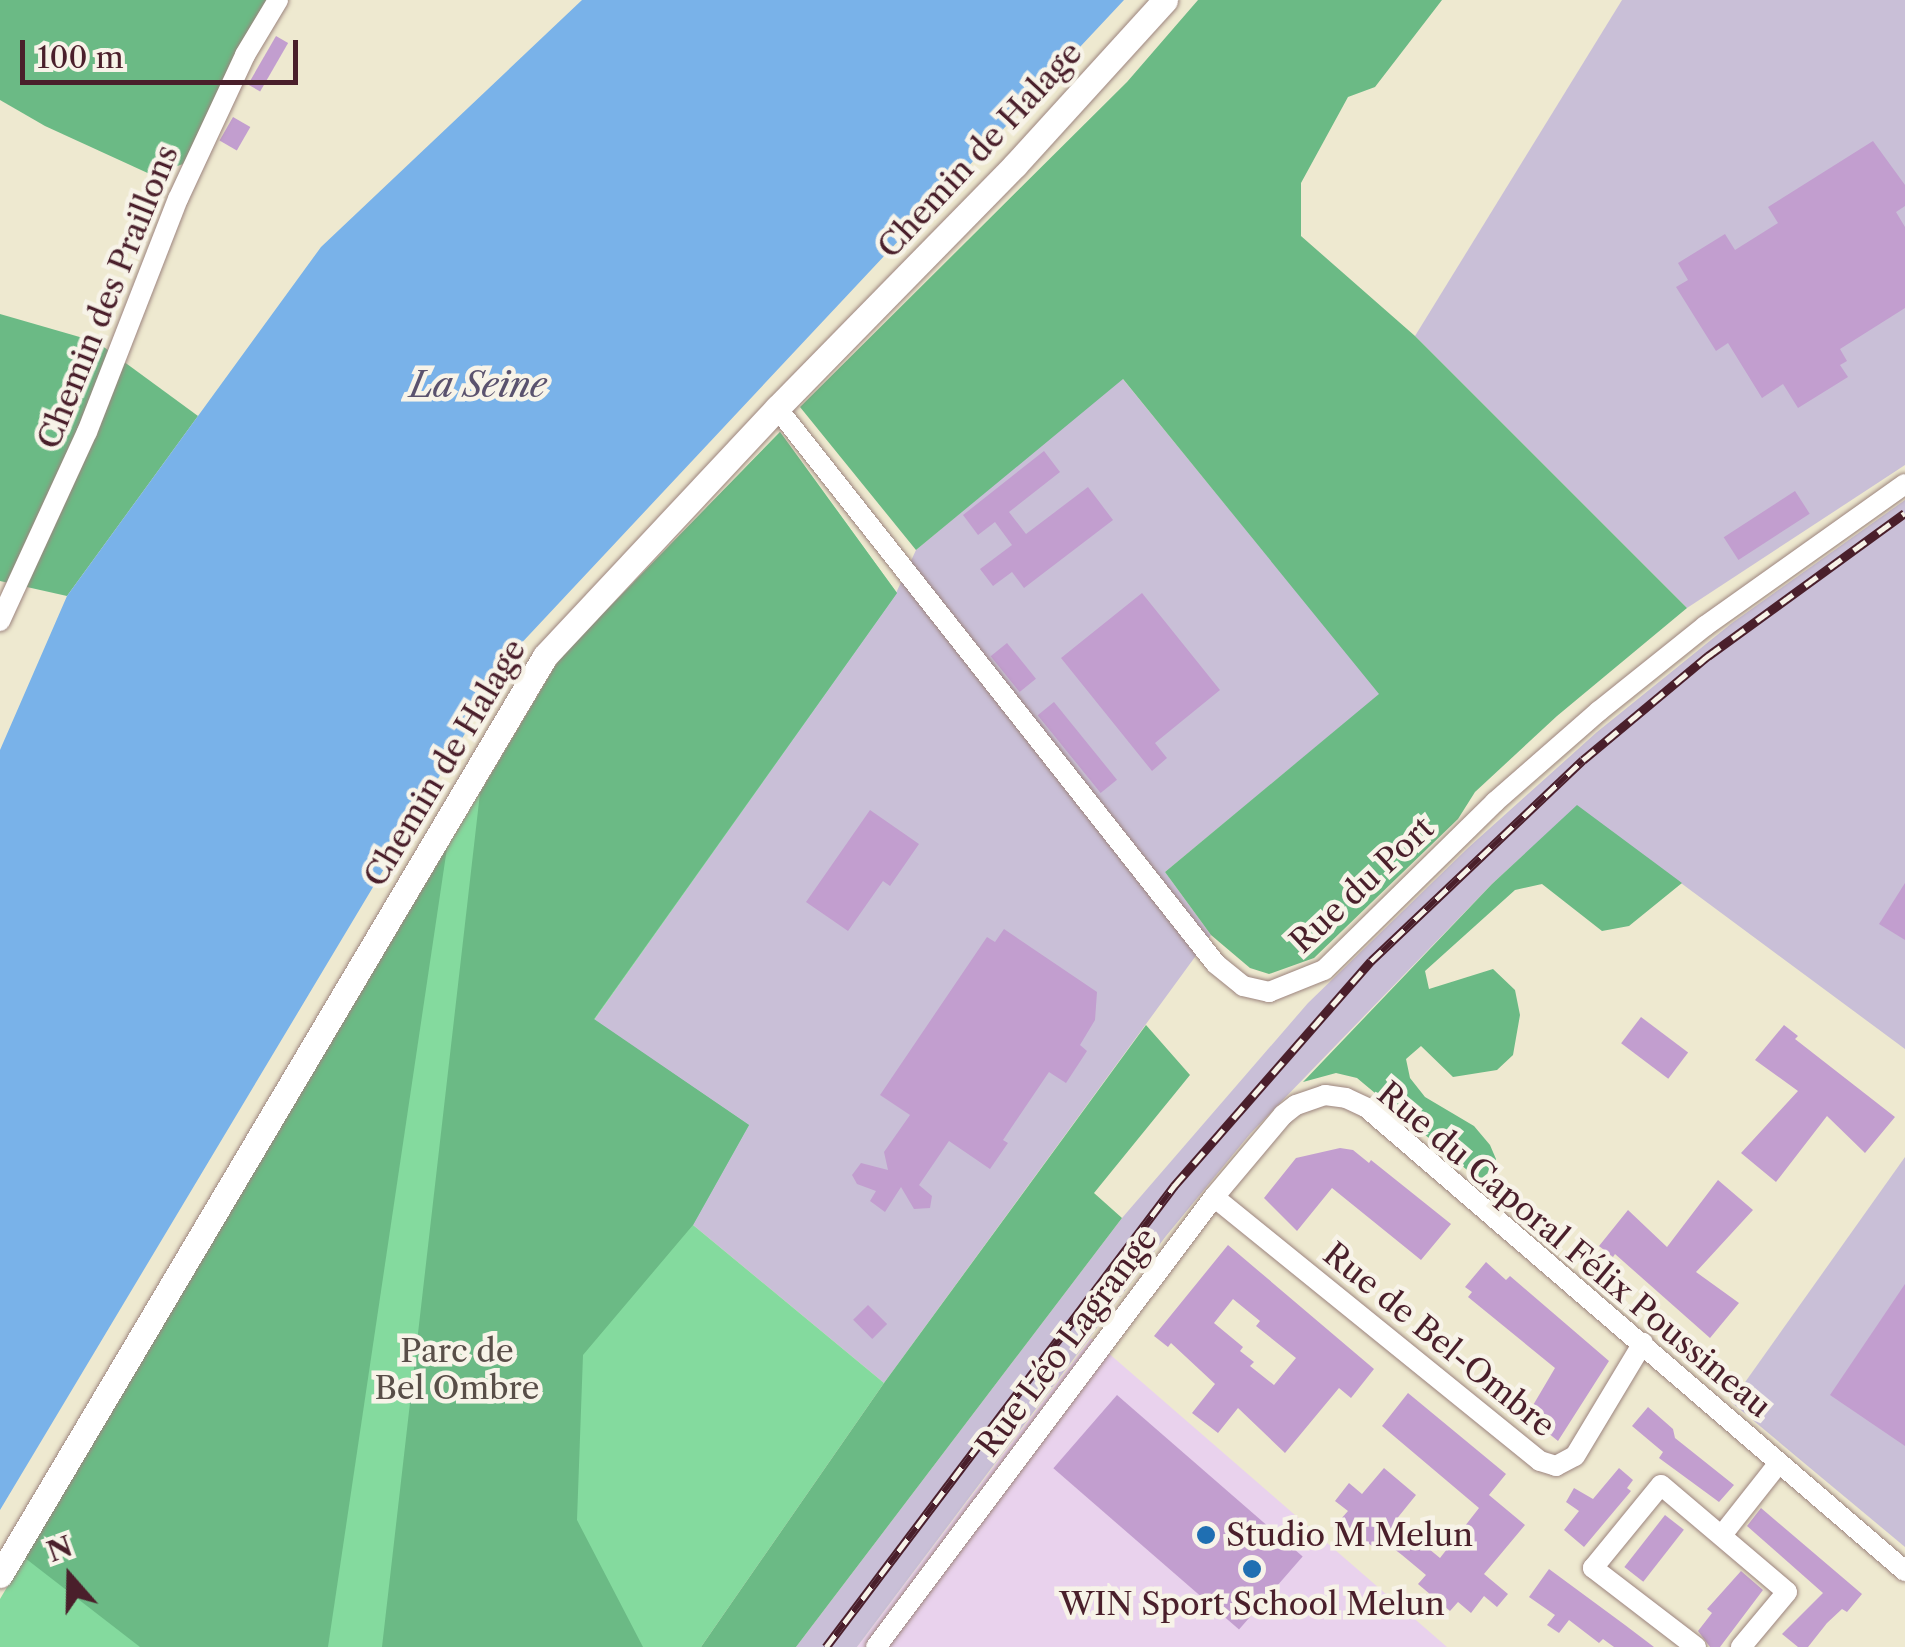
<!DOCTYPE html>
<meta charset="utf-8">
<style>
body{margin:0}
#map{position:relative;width:1905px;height:1647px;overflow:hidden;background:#eee9d0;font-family:"Libre Caslon Text",serif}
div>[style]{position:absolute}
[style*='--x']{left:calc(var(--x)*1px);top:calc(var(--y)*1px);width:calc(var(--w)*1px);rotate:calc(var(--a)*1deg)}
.built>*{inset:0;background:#e9d2ed}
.industrial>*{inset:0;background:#c9bfd7}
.green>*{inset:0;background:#84da9e}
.forest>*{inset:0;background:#6bba85}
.water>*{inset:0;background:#79b2e9}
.building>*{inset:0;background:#c29ecf;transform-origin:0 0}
.roads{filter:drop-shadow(0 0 2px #9c847e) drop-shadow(0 0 2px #9c847e)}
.minor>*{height:20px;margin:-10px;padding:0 10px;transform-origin:10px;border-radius:10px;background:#fff}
.tertiary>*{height:25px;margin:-12.5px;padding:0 12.5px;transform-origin:12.5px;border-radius:12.5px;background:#fff}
.rail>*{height:9px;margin-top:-4.5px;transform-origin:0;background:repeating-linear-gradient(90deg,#f7f3e8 0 15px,#4a1f2b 0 30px);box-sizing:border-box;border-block:2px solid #4a1f2b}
.dots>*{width:28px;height:28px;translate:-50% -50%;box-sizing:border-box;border:5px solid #f7f3e8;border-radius:50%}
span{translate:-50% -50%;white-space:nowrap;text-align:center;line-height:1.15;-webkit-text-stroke:9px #f7f3e8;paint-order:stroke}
.street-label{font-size:32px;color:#4a1f2b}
.park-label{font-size:32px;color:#584e48}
.poi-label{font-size:32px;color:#4a1f2b}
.left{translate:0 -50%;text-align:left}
.water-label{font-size:35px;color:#5a526e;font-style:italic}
.north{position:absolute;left:20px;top:1527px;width:100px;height:100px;-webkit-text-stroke:8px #f7f3e8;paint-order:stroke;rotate:340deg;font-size:28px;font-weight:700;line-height:40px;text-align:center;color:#4a1f2b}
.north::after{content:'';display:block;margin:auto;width:35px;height:45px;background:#4a1f2b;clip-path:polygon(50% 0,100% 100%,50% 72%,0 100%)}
.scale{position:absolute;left:20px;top:40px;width:278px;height:45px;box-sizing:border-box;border:5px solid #4a1f2b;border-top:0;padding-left:12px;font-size:30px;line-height:35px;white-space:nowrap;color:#4a1f2b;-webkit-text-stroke:8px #f7f3e8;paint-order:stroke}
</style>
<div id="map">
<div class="built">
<div style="clip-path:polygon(1091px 1338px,1447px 1647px,857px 1647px)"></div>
</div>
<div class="industrial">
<div style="clip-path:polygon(1622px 0,1905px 0,1905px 465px,1687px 608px,1415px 336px)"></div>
<div style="clip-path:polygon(1122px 378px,1380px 694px,1165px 872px,1211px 935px,884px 1383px,693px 1225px,594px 1020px,896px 593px,916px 550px)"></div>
<div style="clip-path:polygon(1905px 500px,1905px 1049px,1577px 806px,1492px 884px,1250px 1134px,1166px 1236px,857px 1647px,796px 1647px,1122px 1218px,1308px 1003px,1469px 847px,1597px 732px,1732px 623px)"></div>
<div style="clip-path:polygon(1905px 1157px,1905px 1547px,1731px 1402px)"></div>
</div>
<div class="green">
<div style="clip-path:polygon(780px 432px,897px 593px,594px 1020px,749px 1125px,693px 1225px,884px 1383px,701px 1647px,0 1647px,0 1599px,560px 658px)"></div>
</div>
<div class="forest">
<div style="clip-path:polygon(0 0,268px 0,183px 164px,152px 175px,45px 126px,0 100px)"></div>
<div style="clip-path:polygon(1198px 0,1442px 0,1375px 87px,1348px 97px,1301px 183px,1301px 236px,1415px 336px,1687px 608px,1557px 716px,1475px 792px,1458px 819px,1314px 958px,1269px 974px,1250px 968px,1211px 935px,1165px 872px,1379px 694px,1123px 379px,916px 550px,800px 407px,1127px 82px)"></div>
<div style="clip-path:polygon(0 314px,97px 342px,198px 416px,67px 596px,0 581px)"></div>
<div style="clip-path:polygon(780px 432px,897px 593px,594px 1019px,749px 1125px,693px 1225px,583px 1355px,577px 1520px,643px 1647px,382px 1647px,480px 793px,560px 658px)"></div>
<div style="clip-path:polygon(1577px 805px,1682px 883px,1629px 926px,1602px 931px,1542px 884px,1515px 890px,1425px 971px,1429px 989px,1493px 969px,1515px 990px,1520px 1015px,1513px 1055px,1497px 1070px,1453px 1077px,1421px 1046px,1406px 1059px,1410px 1078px,1425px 1097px,1474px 1126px,1490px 1145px,1496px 1159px,1491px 1190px,1357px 1078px,1336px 1073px,1303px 1082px,1492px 884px)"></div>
<div style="clip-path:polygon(447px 848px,328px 1647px,140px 1647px,25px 1558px)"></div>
<div style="clip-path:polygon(1146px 1025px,1190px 1075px,1094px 1193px,1122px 1218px,796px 1647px,701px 1647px,884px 1383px)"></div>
</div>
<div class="water">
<div style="clip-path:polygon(582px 0,1124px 0,515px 650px,0 1510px,0 750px,67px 596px,321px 247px)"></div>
</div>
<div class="building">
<div style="left:276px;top:36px;width:14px;height:56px;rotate:30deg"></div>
<div style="left:233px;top:117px;width:20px;height:27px;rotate:30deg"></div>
<div style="clip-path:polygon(1873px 141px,1905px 185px,1905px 206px,1896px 212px,1905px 227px,1905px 308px,1840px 349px,1847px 361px,1840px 365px,1848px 377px,1798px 408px,1783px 384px,1762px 398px,1728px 343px,1716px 351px,1676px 287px,1688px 280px,1678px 263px,1725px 234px,1735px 250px,1778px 223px,1768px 207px)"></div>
<div style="clip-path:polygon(1044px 451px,1060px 472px,1009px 512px,1026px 534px,1088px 487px,1113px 520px,1024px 588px,1012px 572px,993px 586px,980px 569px,1012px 545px,995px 522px,978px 535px,963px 515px)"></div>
<div style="left:1795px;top:491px;width:27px;height:85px;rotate:57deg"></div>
<div style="clip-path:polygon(1142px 593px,1220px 690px,1155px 743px,1167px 758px,1152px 771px,1061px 658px)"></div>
<div style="left:1007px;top:643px;width:46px;height:21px;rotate:51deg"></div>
<div style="left:1054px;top:702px;width:100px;height:21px;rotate:51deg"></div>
<div style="clip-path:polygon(870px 810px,919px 844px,890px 886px,883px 881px,848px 931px,806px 902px)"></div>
<div style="clip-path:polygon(1905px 883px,1905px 940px,1879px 924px)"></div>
<div style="clip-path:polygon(1004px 929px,1097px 992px,1095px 1020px,1080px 1045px,1087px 1051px,1066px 1083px,1049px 1072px,1003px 1140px,1008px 1143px,990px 1169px,949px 1141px,919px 1185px,932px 1196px,930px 1208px,914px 1209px,901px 1187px,885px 1212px,870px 1201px,876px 1191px,857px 1184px,852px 1175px,861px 1163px,888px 1170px,884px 1152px,910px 1115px,880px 1095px,987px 937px,995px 942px)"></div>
<div style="left:1641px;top:1017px;width:59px;height:33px;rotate:37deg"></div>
<div style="clip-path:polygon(1784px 1025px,1798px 1036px,1795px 1039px,1895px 1117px,1865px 1153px,1827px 1116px,1776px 1182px,1741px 1153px,1798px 1091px,1755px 1060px)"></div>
<div style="clip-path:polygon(1340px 1148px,1353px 1150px,1369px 1163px,1371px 1160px,1451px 1224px,1421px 1260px,1332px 1188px,1297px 1231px,1264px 1198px,1296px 1158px)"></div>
<div style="clip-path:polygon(1718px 1180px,1753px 1210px,1696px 1272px,1739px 1303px,1710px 1338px,1615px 1254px,1613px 1257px,1599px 1246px,1628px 1210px,1667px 1247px)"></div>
<div style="clip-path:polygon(evenodd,1228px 1245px,1374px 1369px,1351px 1398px,1339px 1388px,1285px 1453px,1238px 1408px,1218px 1433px,1192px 1413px,1215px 1384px,1171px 1343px,1168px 1347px,1154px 1336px,1228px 1245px,1233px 1299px,1260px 1321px,1256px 1326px,1296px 1358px,1274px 1385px,1250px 1366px,1254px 1362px,1240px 1351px,1243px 1347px,1214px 1323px,1233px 1299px)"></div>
<div style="clip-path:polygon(1486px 1262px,1506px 1280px,1510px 1276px,1609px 1361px,1558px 1441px,1531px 1419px,1536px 1409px,1532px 1407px,1555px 1368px,1468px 1297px,1472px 1292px,1465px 1287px)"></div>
<div style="clip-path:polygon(1905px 1284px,1905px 1446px,1830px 1395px)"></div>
<div style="left:868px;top:1305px;width:27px;height:21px;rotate:45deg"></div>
<div style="clip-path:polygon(1408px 1393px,1506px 1474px,1489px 1495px,1525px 1525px,1484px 1574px,1508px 1594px,1497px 1607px,1484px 1596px,1471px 1613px,1458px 1602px,1450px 1611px,1418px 1584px,1426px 1575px,1402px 1555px,1380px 1538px,1373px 1547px,1340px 1520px,1348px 1511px,1335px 1501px,1349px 1483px,1362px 1494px,1384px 1468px,1416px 1495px,1395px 1521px,1440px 1558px,1479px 1508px,1382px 1426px)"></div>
<div style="left:1117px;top:1395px;width:246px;height:97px;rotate:41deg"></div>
<div style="clip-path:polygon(1648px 1407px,1673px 1429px,1675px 1438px,1734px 1485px,1719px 1502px,1659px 1458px,1663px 1452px,1632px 1426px)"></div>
<div style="clip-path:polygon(1619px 1468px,1633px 1480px,1627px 1488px,1631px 1491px,1584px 1547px,1564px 1530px,1579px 1511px,1566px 1502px,1574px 1488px,1593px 1499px)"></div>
<div style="clip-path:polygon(1761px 1508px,1862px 1594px,1847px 1612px,1842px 1609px,1827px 1623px,1808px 1647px,1798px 1647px,1782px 1634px,1823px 1593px,1747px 1526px)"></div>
<div style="left:1665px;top:1515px;width:24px;height:66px;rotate:38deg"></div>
<div style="clip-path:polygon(1549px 1569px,1625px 1625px,1654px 1647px,1614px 1647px,1603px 1639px,1599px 1643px,1569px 1620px,1559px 1633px,1547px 1625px,1555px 1615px,1529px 1597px)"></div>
<div style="clip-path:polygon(1741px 1571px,1763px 1590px,1720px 1647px,1710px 1647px,1698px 1631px,1712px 1613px,1707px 1609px)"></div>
</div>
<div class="roads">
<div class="minor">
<div style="--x:777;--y:408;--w:708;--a:51.71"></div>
<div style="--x:1216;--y:964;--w:35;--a:39"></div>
<div style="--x:1243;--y:986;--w:27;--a:13"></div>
<div style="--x:1269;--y:992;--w:59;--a:-21.8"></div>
<div style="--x:1324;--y:970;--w:240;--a:-44.5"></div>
<div style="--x:1495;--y:802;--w:138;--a:-41.2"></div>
<div style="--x:1599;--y:711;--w:136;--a:-38.7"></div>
<div style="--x:1705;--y:626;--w:245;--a:-35.4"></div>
<div style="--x:0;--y:621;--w:208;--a:-65.3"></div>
<div style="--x:87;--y:432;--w:250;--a:-68.7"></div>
<div style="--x:178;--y:199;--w:159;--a:-65"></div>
<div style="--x:245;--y:55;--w:64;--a:-59"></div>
<div style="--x:1214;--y:1197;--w:419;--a:39"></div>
<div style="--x:1540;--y:1461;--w:17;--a:17"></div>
<div style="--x:1556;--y:1466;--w:21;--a:-28"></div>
<div style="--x:1575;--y:1456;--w:132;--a:-59"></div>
<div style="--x:1722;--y:1535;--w:90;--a:-51.7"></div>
<div style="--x:876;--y:1647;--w:563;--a:-53.09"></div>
<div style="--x:1214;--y:1197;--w:107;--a:-49.9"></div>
<div style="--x:1283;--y:1115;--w:16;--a:-38"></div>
<div style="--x:1296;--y:1105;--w:31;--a:-19"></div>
<div style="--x:1325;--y:1095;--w:21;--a:8"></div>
<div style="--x:1346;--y:1098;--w:23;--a:25"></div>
<div style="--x:1367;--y:1108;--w:710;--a:40.72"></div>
<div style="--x:1696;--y:1647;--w:130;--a:-142.5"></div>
<div style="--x:1593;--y:1568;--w:107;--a:-50.7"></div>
<div style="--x:1661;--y:1485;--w:165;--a:40.3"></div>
<div style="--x:1787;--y:1592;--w:72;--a:129.9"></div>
</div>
<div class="tertiary">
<div style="--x:0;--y:1575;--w:1068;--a:-59.33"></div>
<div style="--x:545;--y:656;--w:340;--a:-46.9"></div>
<div style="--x:777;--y:408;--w:340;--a:-45.6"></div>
<div style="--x:1015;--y:165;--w:223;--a:-47.7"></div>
</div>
</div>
<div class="rail">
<div style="--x:826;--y:1647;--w:578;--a:-52.95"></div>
<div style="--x:1174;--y:1186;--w:299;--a:-48.8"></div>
<div style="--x:1371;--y:961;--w:292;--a:-43.5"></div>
<div style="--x:1583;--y:760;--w:163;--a:-39.8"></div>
<div style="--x:1708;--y:656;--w:243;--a:-36"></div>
</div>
<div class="dots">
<div style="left:1206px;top:1535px;background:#1f6fb2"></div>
<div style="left:1252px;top:1569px;background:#1f6fb2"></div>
</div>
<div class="street-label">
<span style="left:980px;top:150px;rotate:-47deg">Chemin de Halage</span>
<span style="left:108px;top:297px;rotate:-68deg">Chemin des Praillons</span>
<span style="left:445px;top:763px;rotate:-59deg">Chemin de Halage</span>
<span style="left:1362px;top:885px;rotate:-43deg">Rue du Port</span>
<span style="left:1574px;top:1250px;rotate:40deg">Rue du Caporal Félix Poussineau</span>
<span style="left:1439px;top:1340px;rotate:39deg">Rue de Bel-Ombre</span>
<span style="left:1067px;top:1342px;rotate:-53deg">Rue Léo Lagrange</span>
</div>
<div class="park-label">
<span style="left:457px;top:1370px">Parc de<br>Bel Ombre</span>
</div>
<div class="poi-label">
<span class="left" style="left:1226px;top:1535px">Studio M Melun</span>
<span style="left:1252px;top:1604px">WIN Sport School Melun</span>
</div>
<div class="water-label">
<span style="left:478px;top:385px">La Seine</span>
</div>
<div class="north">N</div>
<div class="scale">100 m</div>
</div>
